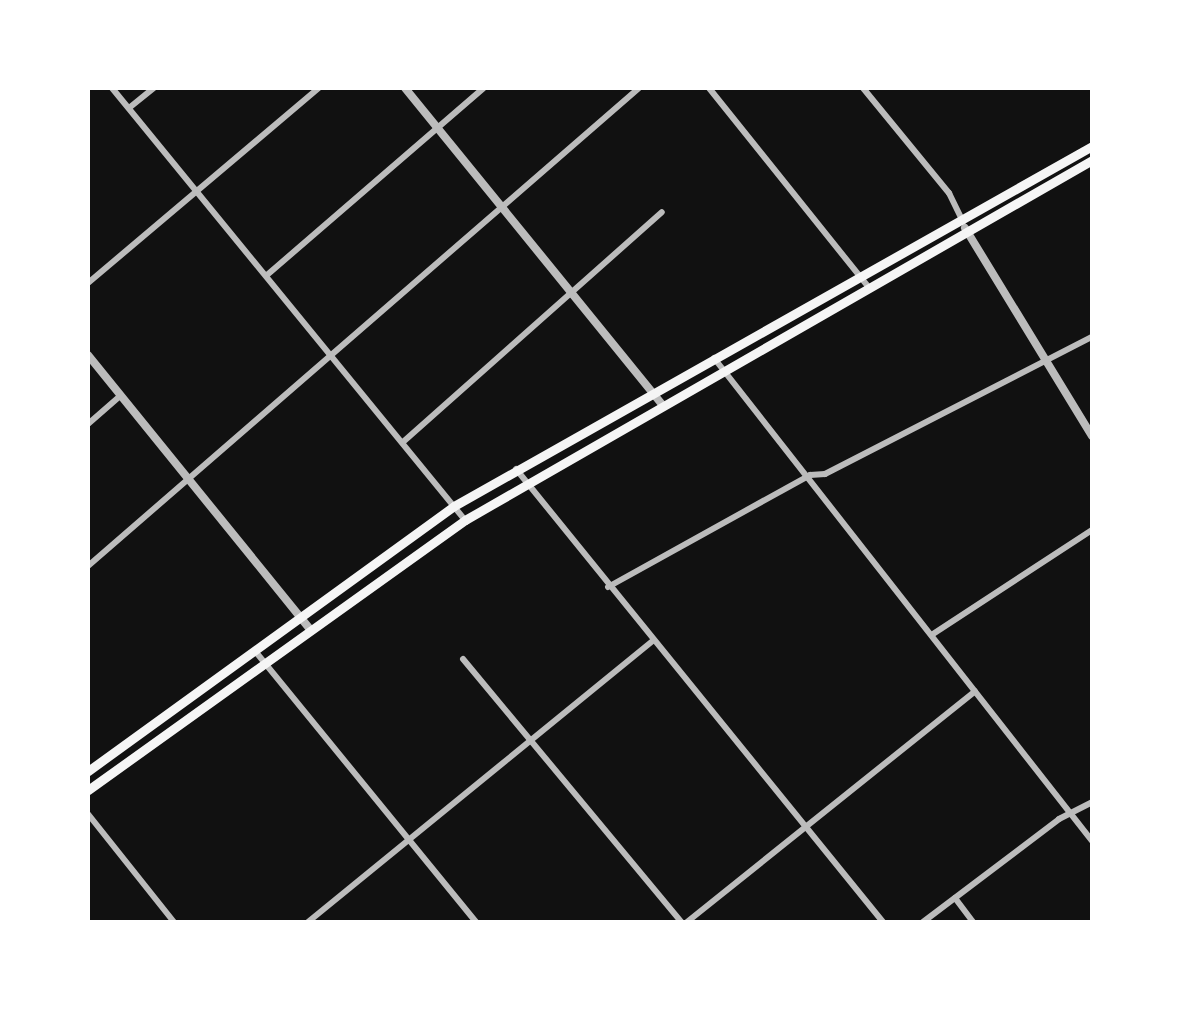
<!DOCTYPE html>
<style>
body{margin:0}
#map{position:relative;width:1180px;height:1010px;overflow:hidden;background:#111;font-family:"Fira Sans Condensed",sans-serif}
div>[style]{position:absolute}
[style*='--x']{left:calc(var(--x)*1px);top:calc(var(--y)*1px);width:calc(var(--w)*1px);rotate:calc(var(--a)*1deg)}
.minor>*{height:6px;margin:-3px;padding:0 3px;transform-origin:3px;border-radius:3px;background:#bcbcbc}
.tertiary>*{height:8px;margin:-4px;padding:0 4px;transform-origin:4px;border-radius:4px;background:#bcbcbc}
.secondary>*{height:9px;margin:-4.5px;padding:0 4.5px;transform-origin:4.5px;border-radius:4.5px;background:#f5f5f5}
span{translate:-50% -50%;white-space:nowrap;text-align:center;line-height:1.15;-webkit-text-stroke:8px #fff;paint-order:stroke}
.frame{position:absolute;inset:0;border:90px solid #fff;pointer-events:none}
</style>
<div id="map">
<div class="minor">
<div style="--x:112;--y:88;--w:558;--a:50.75"></div>
<div style="--x:709;--y:88;--w:253;--a:51.3"></div>
<div style="--x:863;--y:88;--w:136;--a:50.7"></div>
<div style="--x:949;--y:193;--w:32;--a:64"></div>
<div style="--x:129;--y:108;--w:32;--a:-39"></div>
<div style="--x:267;--y:275;--w:286;--a:-40.8"></div>
<div style="--x:88;--y:283;--w:302;--a:-40.2"></div>
<div style="--x:714;--y:358;--w:613;--a:51.95"></div>
<div style="--x:88;--y:424;--w:43;--a:-41.2"></div>
<div style="--x:403;--y:442;--w:346;--a:-41.6"></div>
<div style="--x:516;--y:469;--w:583;--a:50.99"></div>
<div style="--x:88;--y:566;--w:729;--a:-40.94"></div>
<div style="--x:608;--y:587;--w:231;--a:-29"></div>
<div style="--x:810;--y:475;--w:15;--a:-4"></div>
<div style="--x:825;--y:474;--w:300;--a:-27.2"></div>
<div style="--x:933;--y:634;--w:190;--a:-33.2"></div>
<div style="--x:255;--y:651;--w:350;--a:50.8"></div>
<div style="--x:463;--y:659;--w:342;--a:50.3"></div>
<div style="--x:88;--y:814;--w:138;--a:51.5"></div>
<div style="--x:955;--y:898;--w:30;--a:53"></div>
<div style="--x:308;--y:922;--w:445;--a:-39.2"></div>
<div style="--x:687;--y:922;--w:369;--a:-38.7"></div>
<div style="--x:923;--y:922;--w:171;--a:-37.1"></div>
<div style="--x:1059;--y:819;--w:37;--a:-27"></div>
</div>
<div class="tertiary">
<div style="--x:405;--y:88;--w:409;--a:50.9"></div>
<div style="--x:965;--y:228;--w:244;--a:58.6"></div>
<div style="--x:88;--y:355;--w:354;--a:51"></div>
</div>
<div class="secondary">
<div style="--x:88;--y:771;--w:452;--a:-35.9"></div>
<div style="--x:454;--y:506;--w:733;--a:-29.43"></div>
<div style="--x:88;--y:790;--w:464;--a:-35.6"></div>
<div style="--x:465;--y:520;--w:723;--a:-29.86"></div>
</div>
<div class="frame"></div>
</div>
